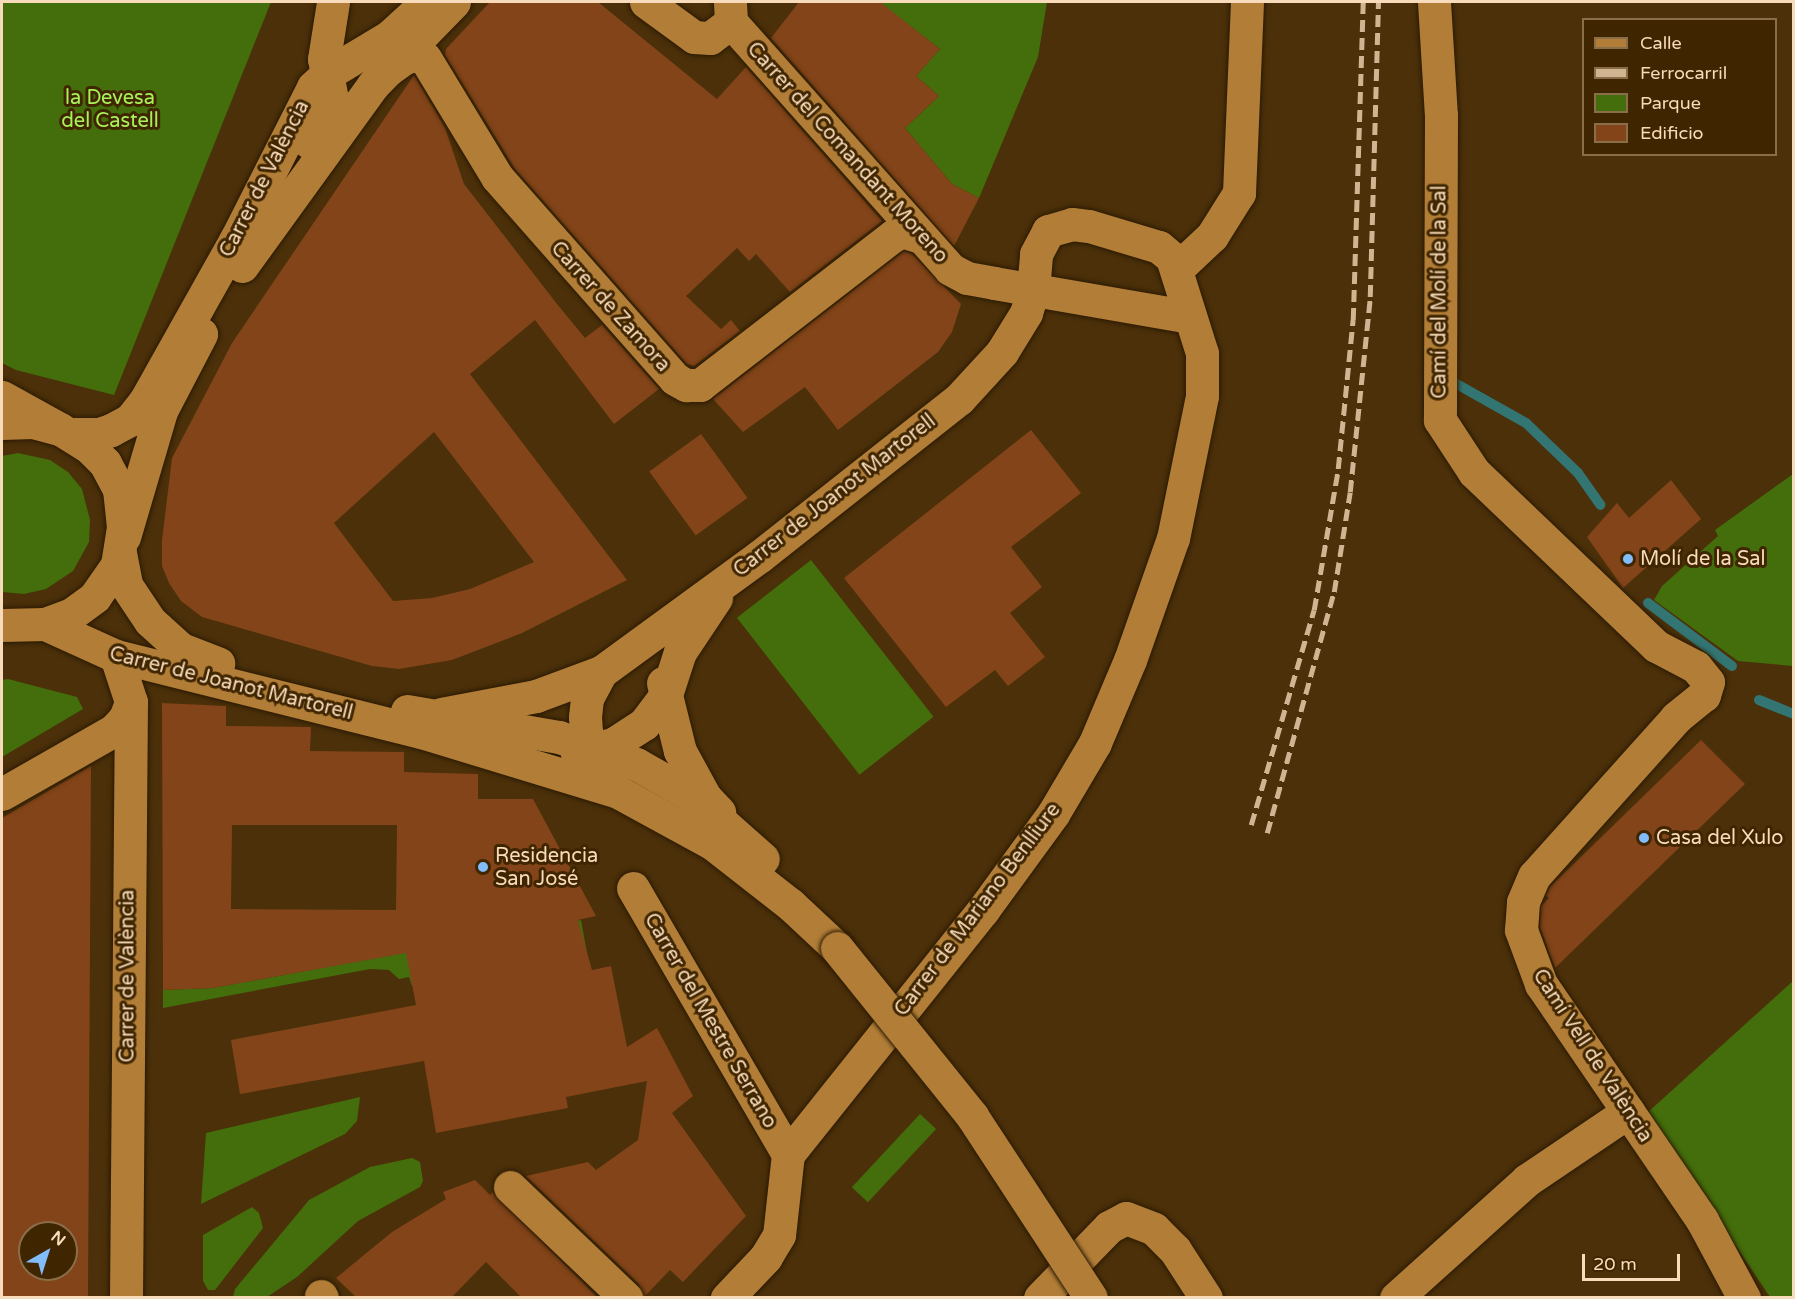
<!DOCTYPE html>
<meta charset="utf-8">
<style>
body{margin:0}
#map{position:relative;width:1795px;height:1299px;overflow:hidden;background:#4b3009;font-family:"Varela Round",sans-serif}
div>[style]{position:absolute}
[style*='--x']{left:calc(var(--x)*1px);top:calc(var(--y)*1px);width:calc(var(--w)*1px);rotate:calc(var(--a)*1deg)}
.green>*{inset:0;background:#436e0b;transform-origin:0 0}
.stream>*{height:10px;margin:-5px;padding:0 5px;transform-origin:5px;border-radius:5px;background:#327572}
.building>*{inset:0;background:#824418;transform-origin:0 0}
.roads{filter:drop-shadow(0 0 2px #2b1a04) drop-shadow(0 0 2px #2b1a04)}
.street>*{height:33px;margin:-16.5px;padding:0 16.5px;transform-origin:16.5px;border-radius:16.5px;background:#b27e37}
.secondary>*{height:33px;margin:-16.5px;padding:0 16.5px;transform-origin:16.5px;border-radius:16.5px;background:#b27e37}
.rail>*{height:4.5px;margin-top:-2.25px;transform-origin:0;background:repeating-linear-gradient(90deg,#d1b492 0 12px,transparent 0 18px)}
.bridges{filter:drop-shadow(0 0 2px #2b1a04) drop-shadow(0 0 2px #2b1a04)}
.secondary-bridge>*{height:33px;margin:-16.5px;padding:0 16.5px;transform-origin:16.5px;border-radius:16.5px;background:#b27e37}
.dots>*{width:16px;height:16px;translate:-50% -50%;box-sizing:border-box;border:3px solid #402600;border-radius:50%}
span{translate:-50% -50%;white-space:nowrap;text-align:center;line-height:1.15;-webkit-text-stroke:6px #402600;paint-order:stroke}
.park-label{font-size:20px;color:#a6f258}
.street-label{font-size:20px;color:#f8dbba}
.poi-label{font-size:20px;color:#f8dbba}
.left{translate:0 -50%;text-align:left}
.frame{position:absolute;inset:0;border:3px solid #f8dbba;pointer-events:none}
.legend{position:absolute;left:1582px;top:18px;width:195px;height:138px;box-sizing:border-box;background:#402600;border:2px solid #8a6e4a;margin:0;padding:8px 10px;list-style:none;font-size:18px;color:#f8dbba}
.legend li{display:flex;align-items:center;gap:12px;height:30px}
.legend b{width:30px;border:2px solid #8a6e4a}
.north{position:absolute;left:18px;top:1221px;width:60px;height:60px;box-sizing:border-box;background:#402600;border:2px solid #8a6e4a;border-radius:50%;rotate:39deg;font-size:16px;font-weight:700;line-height:24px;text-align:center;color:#f8dbba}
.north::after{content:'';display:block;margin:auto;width:21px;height:27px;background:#83bcfb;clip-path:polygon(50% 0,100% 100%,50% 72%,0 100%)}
.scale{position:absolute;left:1582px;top:1254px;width:98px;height:27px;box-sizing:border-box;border:3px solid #f8dbba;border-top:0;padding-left:8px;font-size:18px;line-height:21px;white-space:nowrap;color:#f8dbba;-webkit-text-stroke:4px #402600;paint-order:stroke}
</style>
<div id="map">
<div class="green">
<div style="clip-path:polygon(2px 2px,271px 2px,114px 395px,16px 370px,2px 363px)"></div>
<div style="clip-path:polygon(879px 2px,1047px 2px,1038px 57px,979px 198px,952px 184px,905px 128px,939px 96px,916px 76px,940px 49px)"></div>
<div style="clip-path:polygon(18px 453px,50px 460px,68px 472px,82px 489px,90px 520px,89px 542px,73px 571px,46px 589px,24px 594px,2px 592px,2px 456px)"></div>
<div style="clip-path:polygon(1793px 474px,1793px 666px,1738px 661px,1654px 600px,1662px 586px,1718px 536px,1715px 530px)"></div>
<div style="left:811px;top:560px;width:199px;height:94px;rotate:52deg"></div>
<div style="clip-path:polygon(8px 679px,77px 697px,83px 709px,2px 757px,2px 680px)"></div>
<div style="clip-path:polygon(581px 920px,587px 953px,412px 986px,409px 977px,399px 979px,389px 970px,370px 969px,163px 1008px,163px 990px,213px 988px)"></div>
<div style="clip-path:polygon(1793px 981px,1793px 1297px,1770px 1297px,1647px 1113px)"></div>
<div style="clip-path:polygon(360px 1097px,357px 1121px,345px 1134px,201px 1204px,206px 1133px)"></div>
<div style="left:920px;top:1114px;width:22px;height:100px;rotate:43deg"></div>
<div style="clip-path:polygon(412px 1158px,420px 1162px,423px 1181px,420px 1187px,358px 1221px,297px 1277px,267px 1297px,233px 1297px,235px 1289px,309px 1200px,370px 1167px)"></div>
<div style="clip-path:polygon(252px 1207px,259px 1213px,263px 1228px,215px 1290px,208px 1290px,203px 1281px,203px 1235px)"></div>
</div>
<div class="stream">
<div style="--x:1446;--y:378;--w:92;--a:29.4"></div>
<div style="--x:1526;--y:423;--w:72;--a:43.9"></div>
<div style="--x:1578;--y:473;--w:39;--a:55"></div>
<div style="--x:1648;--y:603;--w:105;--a:36.9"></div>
<div style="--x:1759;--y:700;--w:38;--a:22"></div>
</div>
<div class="building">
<div style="clip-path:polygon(490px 2px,598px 2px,717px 99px,746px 67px,882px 221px,790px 292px,756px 254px,749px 261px,737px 248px,686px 296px,721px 329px,731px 320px,740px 331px,694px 366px,687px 364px,515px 169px,445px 55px,446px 49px)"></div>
<div style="clip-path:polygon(799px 2px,880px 2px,940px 49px,916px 76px,939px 96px,905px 128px,952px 184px,979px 198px,954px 246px,771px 38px)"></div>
<div style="clip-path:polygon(evenodd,414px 75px,445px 128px,464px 184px,557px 304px,585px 338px,602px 325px,659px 389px,614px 424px,535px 320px,470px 374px,627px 580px,522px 633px,452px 660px,399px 669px,372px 666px,202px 617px,181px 601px,169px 583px,162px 566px,162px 540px,172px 458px,232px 343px,414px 75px,434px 432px,534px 562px,470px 589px,432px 598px,393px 601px,334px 523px,434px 432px)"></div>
<div style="clip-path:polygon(904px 251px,912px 254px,961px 304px,952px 332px,938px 352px,838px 430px,805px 387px,743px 432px,713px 399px)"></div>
<div style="clip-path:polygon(1031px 430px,1081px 493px,1011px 547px,1042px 587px,1010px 613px,1045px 657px,1008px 686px,995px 670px,946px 707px,844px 578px)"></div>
<div style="left:701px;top:434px;width:79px;height:64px;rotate:54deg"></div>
<div style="clip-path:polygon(1671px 480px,1701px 519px,1623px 588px,1587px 537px,1617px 503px,1629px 518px)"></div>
<div style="clip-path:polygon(evenodd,162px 703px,226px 706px,226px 726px,311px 727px,310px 751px,404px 752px,404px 772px,478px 774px,478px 799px,533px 799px,596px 916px,578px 920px,592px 970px,611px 966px,627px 1047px,657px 1028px,693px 1096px,672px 1113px,746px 1216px,683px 1282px,670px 1270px,644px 1297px,639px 1284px,526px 1176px,588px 1162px,596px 1170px,638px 1140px,647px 1081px,566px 1097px,568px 1108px,436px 1133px,424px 1061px,240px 1094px,231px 1040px,416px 1005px,406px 953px,213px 988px,163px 990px,162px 703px,232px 825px,397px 825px,396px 910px,231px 909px,232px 825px)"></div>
<div style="clip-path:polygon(1701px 740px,1745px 784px,1555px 968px,1540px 927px,1541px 906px,1549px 898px,1546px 895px,1550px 887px)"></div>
<div style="clip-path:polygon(evenodd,91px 766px,88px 1298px,2px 1298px,2px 818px,91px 766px,30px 1233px,66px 1233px,66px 1269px,30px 1269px,30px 1233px)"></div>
<div style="clip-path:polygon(475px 1180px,490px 1195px,492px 1192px,598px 1298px,522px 1298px,486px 1262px,451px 1298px,357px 1298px,336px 1278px,392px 1232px,446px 1199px,443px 1192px)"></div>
</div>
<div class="roads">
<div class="street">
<div style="--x:646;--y:2;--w:59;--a:36.1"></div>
<div style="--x:694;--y:37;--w:16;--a:4"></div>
<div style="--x:710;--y:38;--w:26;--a:-37"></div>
<div style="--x:731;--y:22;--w:20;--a:-93"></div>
<div style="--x:1434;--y:2;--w:113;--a:86.5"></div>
<div style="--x:1441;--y:115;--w:305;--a:90.2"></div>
<div style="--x:1440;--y:420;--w:62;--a:56.8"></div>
<div style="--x:1474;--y:472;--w:252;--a:43.7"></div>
<div style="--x:1656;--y:646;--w:45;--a:27.7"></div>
<div style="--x:1696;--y:667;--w:19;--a:51"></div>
<div style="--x:1708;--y:682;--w:14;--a:107"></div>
<div style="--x:1704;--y:695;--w:36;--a:141"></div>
<div style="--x:1676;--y:718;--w:212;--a:131.9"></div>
<div style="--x:1534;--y:876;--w:28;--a:113"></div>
<div style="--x:1523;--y:902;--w:28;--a:94"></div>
<div style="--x:1521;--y:930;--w:58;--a:69.7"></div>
<div style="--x:1541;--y:984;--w:286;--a:55.7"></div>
<div style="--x:1702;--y:1220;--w:89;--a:61.7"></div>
<div style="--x:731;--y:22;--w:330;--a:48.4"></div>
<div style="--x:950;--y:269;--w:19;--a:28"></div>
<div style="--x:967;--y:278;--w:27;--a:10"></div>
<div style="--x:994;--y:283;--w:199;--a:9.8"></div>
<div style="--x:385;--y:72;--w:24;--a:-36"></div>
<div style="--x:404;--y:58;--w:11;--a:-15"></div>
<div style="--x:415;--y:55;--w:10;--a:17"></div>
<div style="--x:425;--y:58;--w:139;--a:58.8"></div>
<div style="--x:497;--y:177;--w:269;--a:48.6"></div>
<div style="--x:675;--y:379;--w:13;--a:29"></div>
<div style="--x:686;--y:385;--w:14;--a:0"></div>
<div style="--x:700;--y:385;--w:244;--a:-37.7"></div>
<div style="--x:893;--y:236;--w:9;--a:-32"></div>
<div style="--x:901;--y:231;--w:17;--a:17"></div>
<div style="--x:309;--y:142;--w:49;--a:-61.9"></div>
<div style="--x:332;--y:99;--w:41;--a:-101.3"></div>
<div style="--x:324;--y:59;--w:58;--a:-81"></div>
<div style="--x:242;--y:266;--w:223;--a:-54.1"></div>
<div style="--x:373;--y:85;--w:116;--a:-45.7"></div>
<div style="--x:1178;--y:268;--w:47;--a:-43.3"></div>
<div style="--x:1212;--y:236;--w:51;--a:-57.9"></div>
<div style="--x:1239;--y:193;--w:191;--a:-87.6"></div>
<div style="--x:2;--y:397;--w:64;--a:29"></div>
<div style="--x:124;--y:537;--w:131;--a:-73.6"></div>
<div style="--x:161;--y:411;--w:87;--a:-62.5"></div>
<div style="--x:116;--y:656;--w:48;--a:71.9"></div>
<div style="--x:131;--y:702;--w:596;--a:90.48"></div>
<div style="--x:601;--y:672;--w:30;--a:118"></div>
<div style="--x:587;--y:698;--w:19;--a:96"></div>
<div style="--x:585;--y:717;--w:16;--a:86"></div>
<div style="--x:586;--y:733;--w:41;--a:62.2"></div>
<div style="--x:663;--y:683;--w:70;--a:76"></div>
<div style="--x:680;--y:751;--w:52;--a:61.5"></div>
<div style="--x:705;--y:797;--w:21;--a:47"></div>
<div style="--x:441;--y:714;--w:97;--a:-10.7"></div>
<div style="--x:536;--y:696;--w:69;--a:-20.3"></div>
<div style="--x:601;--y:672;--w:197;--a:-36.1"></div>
<div style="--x:760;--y:556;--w:253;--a:-38.3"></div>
<div style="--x:959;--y:399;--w:64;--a:-47.5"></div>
<div style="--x:1002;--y:352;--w:46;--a:-58.4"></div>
<div style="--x:1026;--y:313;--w:24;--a:-73"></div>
<div style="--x:1033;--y:290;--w:36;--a:-85"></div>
<div style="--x:1036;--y:254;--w:26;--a:-62"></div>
<div style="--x:1048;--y:231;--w:25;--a:-16"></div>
<div style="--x:1072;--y:224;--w:17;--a:7"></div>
<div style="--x:1089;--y:226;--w:73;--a:16.7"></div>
<div style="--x:1159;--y:247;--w:17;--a:40"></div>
<div style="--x:1172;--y:258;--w:100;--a:72.5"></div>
<div style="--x:1202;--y:353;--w:43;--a:90"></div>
<div style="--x:1202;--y:396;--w:145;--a:101.5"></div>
<div style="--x:1173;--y:538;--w:129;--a:109.4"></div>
<div style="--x:1130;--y:660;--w:90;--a:112.9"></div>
<div style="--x:1095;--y:743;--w:82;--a:120.6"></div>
<div style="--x:1053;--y:814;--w:119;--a:126.1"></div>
<div style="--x:983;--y:910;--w:312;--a:128.6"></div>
<div style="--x:788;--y:1154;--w:81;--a:96.3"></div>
<div style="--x:779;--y:1235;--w:26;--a:121"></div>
<div style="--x:766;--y:1257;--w:57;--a:133.6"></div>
<div style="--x:577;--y:754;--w:37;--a:-16"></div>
<div style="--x:613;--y:744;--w:37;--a:-33"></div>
<div style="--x:644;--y:724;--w:36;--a:-53"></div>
<div style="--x:666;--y:695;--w:45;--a:-72"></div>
<div style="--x:680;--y:652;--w:65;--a:-56.3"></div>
<div style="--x:2;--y:794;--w:129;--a:-29.7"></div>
<div style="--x:114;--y:730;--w:16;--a:-47"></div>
<div style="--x:125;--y:718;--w:17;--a:-69"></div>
<div style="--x:633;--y:888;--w:308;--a:59.8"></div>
<div style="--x:510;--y:1187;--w:161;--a:43.7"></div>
<div style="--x:321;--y:1296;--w:2;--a:63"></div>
<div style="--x:1040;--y:1298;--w:99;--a:-45.8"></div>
<div style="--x:1109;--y:1227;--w:19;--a:-28"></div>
<div style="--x:1126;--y:1218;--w:30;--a:21"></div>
<div style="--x:1154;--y:1229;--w:30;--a:45"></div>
<div style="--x:1175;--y:1250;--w:57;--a:57.1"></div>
<div style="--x:1396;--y:1298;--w:176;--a:-42"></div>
<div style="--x:1527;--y:1180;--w:122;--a:-34"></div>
</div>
<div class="secondary">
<div style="--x:2;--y:423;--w:31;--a:-2"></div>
<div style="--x:33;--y:422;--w:28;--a:15"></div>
<div style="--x:60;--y:429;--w:34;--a:32"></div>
<div style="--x:89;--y:447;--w:23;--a:45"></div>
<div style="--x:105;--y:463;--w:30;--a:62"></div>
<div style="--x:119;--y:489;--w:38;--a:84"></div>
<div style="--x:123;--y:527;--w:38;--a:99"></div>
<div style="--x:117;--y:565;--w:39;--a:125"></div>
<div style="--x:95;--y:597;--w:29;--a:144"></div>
<div style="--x:72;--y:614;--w:29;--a:160"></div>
<div style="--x:45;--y:624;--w:43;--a:178.7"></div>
<div style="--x:70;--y:434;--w:29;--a:0"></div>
<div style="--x:99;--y:434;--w:13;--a:-18"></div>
<div style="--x:111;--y:430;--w:21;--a:-28"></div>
<div style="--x:130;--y:420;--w:24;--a:-52"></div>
<div style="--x:145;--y:401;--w:186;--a:-60.7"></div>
<div style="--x:236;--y:239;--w:170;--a:-63.1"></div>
<div style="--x:313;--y:87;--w:19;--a:-43"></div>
<div style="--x:327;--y:74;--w:74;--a:-31.1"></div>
<div style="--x:390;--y:36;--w:50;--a:-42.6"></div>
<div style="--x:120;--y:553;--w:33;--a:79"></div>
<div style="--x:126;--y:585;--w:43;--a:56.3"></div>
<div style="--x:150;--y:621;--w:42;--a:42.1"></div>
<div style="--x:181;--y:649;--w:40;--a:21"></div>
<div style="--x:45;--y:624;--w:78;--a:24.3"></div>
<div style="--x:116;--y:656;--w:314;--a:14"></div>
<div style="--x:421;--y:732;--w:206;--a:16.9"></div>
<div style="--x:618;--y:792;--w:108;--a:28.7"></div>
<div style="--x:713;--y:844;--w:99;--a:38"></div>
<div style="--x:791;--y:905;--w:63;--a:43.1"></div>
<div style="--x:407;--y:711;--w:154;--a:9.7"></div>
<div style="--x:559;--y:737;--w:82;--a:19.3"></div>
<div style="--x:636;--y:764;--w:63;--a:29.4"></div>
<div style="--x:691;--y:795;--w:96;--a:41.6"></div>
</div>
</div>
<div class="rail">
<div style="--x:1251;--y:825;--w:224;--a:-73.7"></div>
<div style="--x:1314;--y:610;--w:143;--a:-80.3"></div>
<div style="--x:1338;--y:469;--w:150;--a:-84.3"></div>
<div style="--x:1353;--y:320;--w:318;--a:-88.2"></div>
<div style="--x:1267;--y:833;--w:250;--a:-74.5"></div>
<div style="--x:1334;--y:592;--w:101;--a:-80.9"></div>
<div style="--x:1350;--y:492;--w:196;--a:-84.1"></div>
<div style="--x:1370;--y:297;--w:295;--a:-88.4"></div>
</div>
<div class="bridges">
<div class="secondary-bridge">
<div style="--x:837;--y:948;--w:216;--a:51.2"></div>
<div style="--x:972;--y:1116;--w:217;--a:56.8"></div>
</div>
</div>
<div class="dots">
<div style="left:1628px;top:559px;background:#83bcfb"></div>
<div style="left:1644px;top:838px;background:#83bcfb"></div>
<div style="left:483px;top:867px;background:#83bcfb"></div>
</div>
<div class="park-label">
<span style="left:110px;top:110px">la Devesa<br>del Castell</span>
</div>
<div class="street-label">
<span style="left:847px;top:153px;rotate:48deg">Carrer del Comandant Moreno</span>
<span style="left:265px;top:179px;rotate:-63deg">Carrer de València</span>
<span style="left:1440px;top:292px;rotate:-90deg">Camí del Molí de la Sal</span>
<span style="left:610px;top:307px;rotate:48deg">Carrer de Zamora</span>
<span style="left:835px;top:496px;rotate:-38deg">Carrer de Joanot Martorell</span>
<span style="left:231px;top:684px;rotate:14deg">Carrer de Joanot Martorell</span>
<span style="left:978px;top:910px;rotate:-53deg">Carrer de Mariano Benlliure</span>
<span style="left:128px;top:976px;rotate:-90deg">Carrer de València</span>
<span style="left:710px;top:1021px;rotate:60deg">Carrer del Mestre Serrano</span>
<span style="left:1592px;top:1056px;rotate:57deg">Camí Vell de València</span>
</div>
<div class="poi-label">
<span class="left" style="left:1640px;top:559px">Molí de la Sal</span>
<span class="left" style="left:1656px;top:838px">Casa del Xulo</span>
<span class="left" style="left:495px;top:868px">Residencia<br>San José</span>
</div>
<div class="frame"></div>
<ul class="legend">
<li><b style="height:8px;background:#b27e37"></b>Calle</li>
<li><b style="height:8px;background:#d1b492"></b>Ferrocarril</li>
<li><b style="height:16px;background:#436e0b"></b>Parque</li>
<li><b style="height:16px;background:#824418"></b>Edificio</li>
</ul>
<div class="north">N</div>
<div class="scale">20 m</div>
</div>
